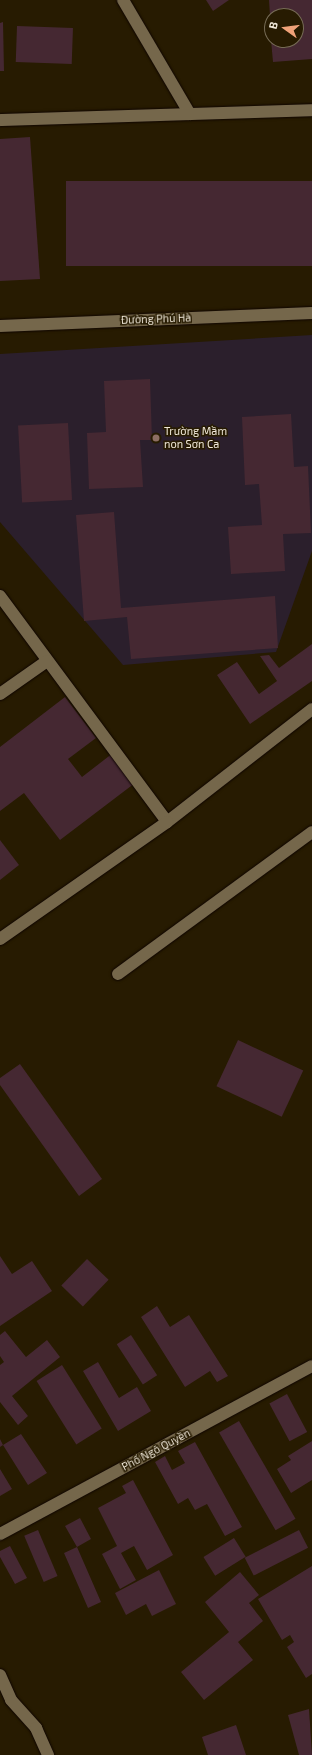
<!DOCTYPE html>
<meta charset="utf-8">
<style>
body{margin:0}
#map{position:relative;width:312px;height:1755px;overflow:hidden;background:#271b01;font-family:"Exo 2",sans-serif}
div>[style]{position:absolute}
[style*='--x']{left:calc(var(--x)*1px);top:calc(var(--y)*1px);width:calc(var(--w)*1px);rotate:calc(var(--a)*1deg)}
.education>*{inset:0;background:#2b1f2c}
.building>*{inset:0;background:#452832;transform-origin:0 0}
.roads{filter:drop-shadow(0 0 1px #0f0500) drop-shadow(0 0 1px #0f0500)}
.street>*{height:12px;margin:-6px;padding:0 6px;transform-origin:6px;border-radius:6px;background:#75674b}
.secondary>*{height:12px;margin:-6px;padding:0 6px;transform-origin:6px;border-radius:6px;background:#75674b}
.dots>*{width:11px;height:11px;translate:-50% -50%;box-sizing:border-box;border:2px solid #271b01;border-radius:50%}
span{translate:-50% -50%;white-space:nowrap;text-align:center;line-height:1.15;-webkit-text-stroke:3px #271b01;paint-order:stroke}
.street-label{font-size:11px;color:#f0e8d9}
.poi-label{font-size:11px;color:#f0e8d9}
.left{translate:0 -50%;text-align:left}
.north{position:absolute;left:264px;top:8px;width:40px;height:40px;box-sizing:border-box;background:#271b01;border:1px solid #776d57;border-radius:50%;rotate:284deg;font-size:11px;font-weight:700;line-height:16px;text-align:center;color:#f0e8d9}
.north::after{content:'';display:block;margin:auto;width:14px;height:18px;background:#f0a279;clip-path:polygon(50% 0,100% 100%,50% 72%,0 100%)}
</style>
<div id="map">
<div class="education">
<div style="clip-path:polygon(312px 335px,312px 551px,276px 652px,123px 665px,0 522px,0 354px)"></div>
</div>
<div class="building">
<div style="clip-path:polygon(206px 0,229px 0,213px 11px)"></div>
<div style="clip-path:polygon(269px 0,312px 0,312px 59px,273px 62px,271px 40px,296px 40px,296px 16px,272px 16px,271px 32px)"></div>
<div style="clip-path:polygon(3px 22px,4px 71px,0 71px,0 23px)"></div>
<div style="left:17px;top:26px;width:56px;height:36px;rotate:2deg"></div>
<div style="clip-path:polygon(30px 137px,40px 279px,0 281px,0 139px)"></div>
<div style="left:312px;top:181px;width:85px;height:246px;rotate:90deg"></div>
<div style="clip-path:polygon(150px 379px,152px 440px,140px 440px,143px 487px,89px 489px,87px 433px,106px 432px,104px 381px)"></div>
<div style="clip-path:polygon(291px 414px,294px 467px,308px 466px,311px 533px,283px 534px,285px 571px,231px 574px,228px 527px,262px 525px,259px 484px,245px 485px,242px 417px)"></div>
<div style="left:68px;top:423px;width:77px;height:50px;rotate:87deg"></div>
<div style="clip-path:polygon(114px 512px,121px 608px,275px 596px,278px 648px,131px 659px,127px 617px,84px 621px,76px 515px)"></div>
<div style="clip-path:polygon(312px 644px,312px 681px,250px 724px,217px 675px,237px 662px,259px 694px,277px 681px,260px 656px,269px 655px,279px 668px)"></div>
<div style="clip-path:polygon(65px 697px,96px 738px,68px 759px,82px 777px,113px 753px,135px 783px,60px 840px,24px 793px,0 811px,0 747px)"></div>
<div style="clip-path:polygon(0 840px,19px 865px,0 880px)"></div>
<div style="left:238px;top:1040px;width:72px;height:51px;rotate:25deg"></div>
<div style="clip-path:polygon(20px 1064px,102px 1179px,79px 1196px,0 1085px,0 1078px)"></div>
<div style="clip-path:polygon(0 1256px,12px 1274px,32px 1261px,52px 1291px,0 1326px)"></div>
<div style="left:87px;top:1259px;width:30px;height:37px;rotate:44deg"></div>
<div style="clip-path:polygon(157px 1306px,170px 1327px,189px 1315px,228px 1376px,217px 1382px,210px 1371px,185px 1387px,141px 1317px)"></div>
<div style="clip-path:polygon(5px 1331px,26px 1357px,47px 1340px,60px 1357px,12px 1396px,28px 1416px,18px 1425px,0 1402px,0 1365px,4px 1362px,0 1356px,0 1335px)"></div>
<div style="left:131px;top:1335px;width:48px;height:17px;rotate:57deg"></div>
<div style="clip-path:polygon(98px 1362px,119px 1398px,137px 1387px,151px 1411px,118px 1431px,83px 1371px)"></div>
<div style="left:62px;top:1365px;width:75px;height:30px;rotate:58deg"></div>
<div style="left:287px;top:1394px;width:43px;height:20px;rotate:62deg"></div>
<div style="left:239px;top:1421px;width:113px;height:23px;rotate:60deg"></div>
<div style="clip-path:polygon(21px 1434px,47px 1473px,28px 1485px,3px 1445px,0 1447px,0 1439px,3px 1445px)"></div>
<div style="clip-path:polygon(312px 1441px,312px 1480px,291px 1493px,277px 1469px,291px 1460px,288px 1456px)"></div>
<div style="clip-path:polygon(195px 1442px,242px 1527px,225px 1536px,207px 1504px,195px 1510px,188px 1498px,178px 1504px,155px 1462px,165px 1456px,172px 1470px,185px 1463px,178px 1451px)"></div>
<div style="clip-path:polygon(0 1469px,12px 1489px,0 1496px)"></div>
<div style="clip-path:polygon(133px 1480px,173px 1555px,147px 1570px,134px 1546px,121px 1553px,136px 1580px,120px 1589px,102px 1554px,117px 1546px,98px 1508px,126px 1493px,122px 1486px)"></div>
<div style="clip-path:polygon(80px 1518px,91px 1539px,77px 1547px,101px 1602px,88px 1608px,64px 1553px,77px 1547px,65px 1526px)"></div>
<div style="left:38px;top:1530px;width:50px;height:15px;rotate:67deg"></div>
<div style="left:299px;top:1530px;width:20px;height:61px;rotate:63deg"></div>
<div style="left:234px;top:1538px;width:22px;height:36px;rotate:58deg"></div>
<div style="clip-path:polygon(10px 1546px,27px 1578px,15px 1584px,0 1557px,0 1551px)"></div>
<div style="clip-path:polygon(312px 1566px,312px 1674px,306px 1678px,287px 1647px,294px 1642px,290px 1635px,282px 1640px,258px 1599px)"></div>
<div style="clip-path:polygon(159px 1570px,176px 1604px,152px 1616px,146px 1604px,126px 1615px,115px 1593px)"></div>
<div style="clip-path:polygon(240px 1572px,259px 1595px,249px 1603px,263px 1621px,238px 1642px,253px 1660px,204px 1700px,181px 1672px,229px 1632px,205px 1602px)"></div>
<div style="clip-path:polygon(309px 1709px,312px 1755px,299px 1755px,288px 1715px)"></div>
<div style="clip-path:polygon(236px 1725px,246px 1755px,208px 1755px,202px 1737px)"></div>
</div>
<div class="roads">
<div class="street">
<div style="--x:123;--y:0;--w:132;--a:59.6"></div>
<div style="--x:0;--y:120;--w:312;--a:-1.8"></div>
<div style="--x:0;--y:326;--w:312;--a:-2.4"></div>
<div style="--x:0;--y:596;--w:281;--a:53.5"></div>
<div style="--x:167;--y:822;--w:184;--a:-37.9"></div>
<div style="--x:0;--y:694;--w:57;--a:-35.1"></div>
<div style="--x:0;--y:939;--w:204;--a:-35"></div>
<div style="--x:118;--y:974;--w:240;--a:-36.2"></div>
<div style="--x:0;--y:1675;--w:27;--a:66"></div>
<div style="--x:11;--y:1700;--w:38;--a:48"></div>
<div style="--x:36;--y:1728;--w:30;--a:66"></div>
</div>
<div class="secondary">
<div style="--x:0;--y:1534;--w:354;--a:-28.3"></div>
</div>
</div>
<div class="dots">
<div style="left:156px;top:438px;background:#8d6e63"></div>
</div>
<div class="street-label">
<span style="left:156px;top:319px;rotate:-2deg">Đường Phú Hà</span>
<span style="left:156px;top:1450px;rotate:-28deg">Phố Ngô Quyền</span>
</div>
<div class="poi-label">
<span class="left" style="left:164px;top:438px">Trường Mầm<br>non Sơn Ca</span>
</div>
<div class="north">B</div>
</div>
